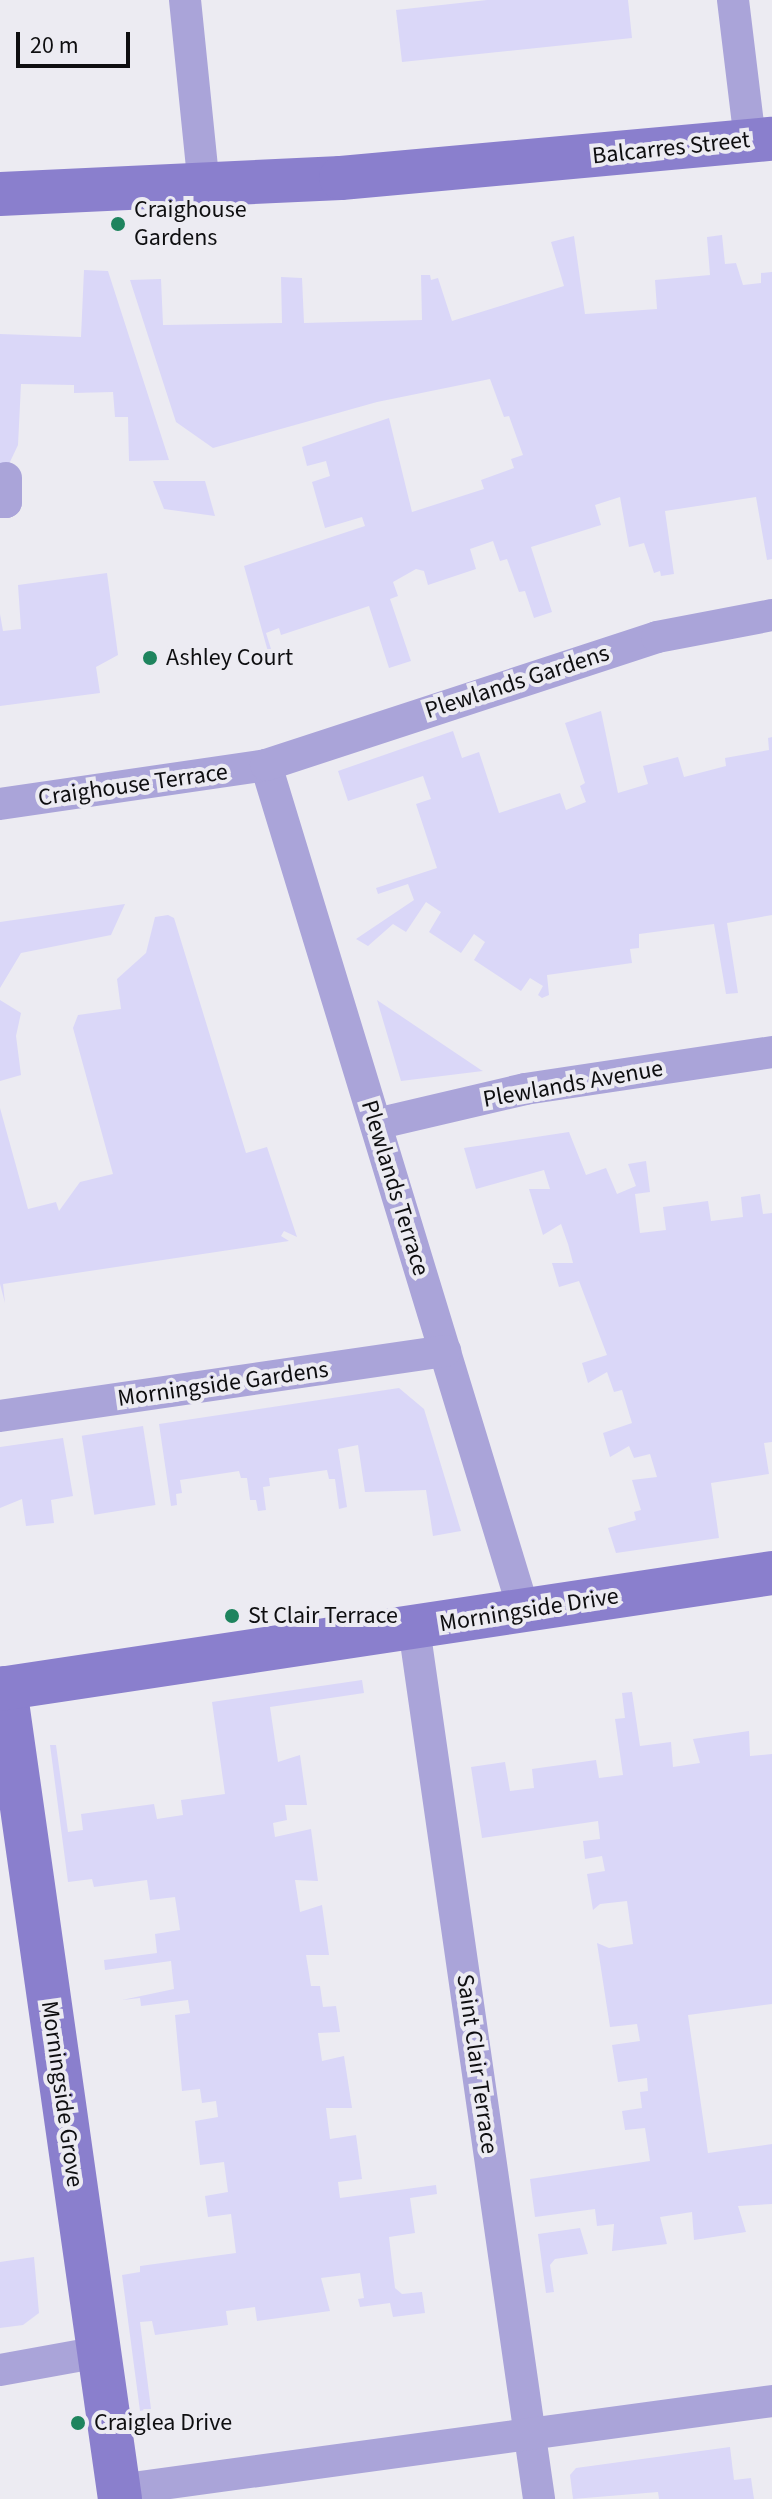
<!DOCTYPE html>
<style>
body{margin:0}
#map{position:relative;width:772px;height:2499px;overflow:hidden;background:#ecebf2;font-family:"Source Sans 3",sans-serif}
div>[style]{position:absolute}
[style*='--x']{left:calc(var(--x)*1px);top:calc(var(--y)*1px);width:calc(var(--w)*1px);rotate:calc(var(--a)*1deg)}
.green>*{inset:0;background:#dad7f8;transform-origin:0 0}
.street>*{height:32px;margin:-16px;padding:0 16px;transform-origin:16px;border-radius:16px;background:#aaa4d9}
.secondary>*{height:44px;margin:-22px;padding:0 22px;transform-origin:22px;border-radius:22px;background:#8a7fcd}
.dots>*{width:22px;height:22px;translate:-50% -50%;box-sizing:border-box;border:4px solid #ecebf2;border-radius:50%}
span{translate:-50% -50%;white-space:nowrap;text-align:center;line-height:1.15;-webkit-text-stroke:8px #ecebf2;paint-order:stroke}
.street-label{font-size:24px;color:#0e0e10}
.poi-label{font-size:24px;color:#0e0e10}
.left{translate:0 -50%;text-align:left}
.scale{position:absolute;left:16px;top:32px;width:114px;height:36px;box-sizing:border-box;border:4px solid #0e0e10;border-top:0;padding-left:10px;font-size:24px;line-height:28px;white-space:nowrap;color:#0e0e10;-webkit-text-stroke:6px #ecebf2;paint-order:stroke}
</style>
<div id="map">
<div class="green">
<div style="clip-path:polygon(487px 0,628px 0,632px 38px,402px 62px,396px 10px)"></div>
<div style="clip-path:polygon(722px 235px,725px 264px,736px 263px,743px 285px,761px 283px,761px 273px,772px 272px,772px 559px,767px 560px,756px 497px,665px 511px,674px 574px,661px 576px,660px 571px,654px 573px,644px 543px,629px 547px,620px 497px,595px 505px,601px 525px,531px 547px,552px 612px,534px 618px,525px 591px,519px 592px,507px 559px,500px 561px,493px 541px,470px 549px,476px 569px,428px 585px,424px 571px,416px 569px,393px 582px,398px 596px,390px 599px,411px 661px,389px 668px,369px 606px,281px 635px,279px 628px,266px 633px,276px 665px,272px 666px,244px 566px,365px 526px,362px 517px,325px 528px,312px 482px,330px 476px,326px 461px,307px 466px,302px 447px,389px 418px,412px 512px,484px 489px,481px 480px,514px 468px,511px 459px,523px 455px,509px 416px,504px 417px,490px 379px,377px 402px,213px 448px,176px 422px,130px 280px,161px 279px,163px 325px,282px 323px,281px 277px,302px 278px,304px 323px,422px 320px,421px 275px,430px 275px,431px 280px,438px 278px,452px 321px,564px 286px,551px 242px,574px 236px,585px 314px,629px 311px,657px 309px,655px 280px,710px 275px,707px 237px)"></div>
<div style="clip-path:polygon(84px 270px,108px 271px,169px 460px,129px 461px,128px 417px,115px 417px,113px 392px,74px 393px,74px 385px,21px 384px,18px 445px,8px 466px,0 470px,0 334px,81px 337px)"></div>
<div style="clip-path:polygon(153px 481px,205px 481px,215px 516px,164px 509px)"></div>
<div style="clip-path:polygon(107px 573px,118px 655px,96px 667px,100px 693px,0 706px,0 614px,3px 631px,21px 629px,18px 585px)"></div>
<div style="clip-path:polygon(601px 711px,618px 793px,648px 784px,643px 766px,678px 757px,684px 777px,726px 766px,725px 758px,769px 750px,768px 738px,772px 737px,772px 915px,727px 923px,738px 993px,726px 994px,714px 924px,639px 934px,639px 948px,630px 949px,632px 963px,547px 975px,549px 995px,542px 998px,538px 995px,543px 986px,530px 978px,521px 991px,474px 960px,485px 942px,474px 934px,461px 953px,429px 932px,441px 912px,426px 902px,406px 932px,393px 924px,368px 946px,356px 939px,414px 900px,408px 884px,378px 894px,376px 888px,437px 868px,416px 804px,431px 799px,423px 776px,348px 801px,338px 771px,453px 731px,462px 758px,479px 752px,499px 813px,560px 793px,566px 810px,586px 802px,580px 786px,585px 783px,565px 723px)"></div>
<div style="clip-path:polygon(125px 904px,111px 935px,21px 953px,0 988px,0 922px)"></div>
<div style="clip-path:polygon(168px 915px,174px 918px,246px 1153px,267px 1147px,297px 1237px,284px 1231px,281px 1236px,289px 1241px,3px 1284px,5px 1303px,0 1284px,0 1108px,28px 1209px,56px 1202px,59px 1211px,80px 1182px,113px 1174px,73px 1028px,78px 1015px,121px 1009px,117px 979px,146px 953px,155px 917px)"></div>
<div style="clip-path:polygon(0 1000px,21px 1013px,16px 1036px,21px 1075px,0 1081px)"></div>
<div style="clip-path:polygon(377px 1000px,481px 1070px,483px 1071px,401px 1081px)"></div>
<div style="clip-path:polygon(569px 1132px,586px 1175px,606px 1168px,617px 1194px,636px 1186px,628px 1164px,646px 1161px,650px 1192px,635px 1194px,640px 1233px,666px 1230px,663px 1207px,708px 1201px,711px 1221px,743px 1217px,741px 1197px,760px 1194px,763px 1214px,772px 1213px,772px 1442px,764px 1443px,769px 1474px,711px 1483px,719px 1538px,616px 1553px,608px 1528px,636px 1520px,634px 1512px,641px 1510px,632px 1480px,657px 1477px,650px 1454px,634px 1458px,629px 1446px,610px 1457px,603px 1433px,632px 1423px,622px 1390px,614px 1392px,607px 1372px,588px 1383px,582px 1363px,607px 1355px,579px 1281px,559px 1287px,552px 1263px,573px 1263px,568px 1244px,561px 1224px,543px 1235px,529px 1189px,550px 1189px,544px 1170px,476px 1189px,464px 1148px)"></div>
<div style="clip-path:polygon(399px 1388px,424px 1409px,461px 1531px,433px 1536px,426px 1490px,365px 1492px,358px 1445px,338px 1449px,347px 1507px,339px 1509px,335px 1479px,329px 1479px,327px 1470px,269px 1478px,270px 1486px,263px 1487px,266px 1510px,258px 1511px,256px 1500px,250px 1500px,247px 1478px,241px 1478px,239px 1471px,180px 1480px,182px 1493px,176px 1494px,177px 1505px,171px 1506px,159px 1424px)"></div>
<div style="left:143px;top:1426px;width:80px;height:62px;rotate:81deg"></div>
<div style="clip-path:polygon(63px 1438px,73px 1496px,51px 1500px,54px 1523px,26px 1526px,22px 1499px,0 1508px,0 1447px)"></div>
<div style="clip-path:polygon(362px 1680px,364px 1693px,270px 1707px,278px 1762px,300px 1755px,307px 1805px,285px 1805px,287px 1820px,273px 1823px,275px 1837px,311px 1829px,318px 1881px,295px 1880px,300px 1912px,322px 1905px,329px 1955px,306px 1955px,311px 1986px,320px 1986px,323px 2007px,336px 2006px,340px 2032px,318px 2033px,322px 2061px,344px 2056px,352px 2108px,326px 2108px,330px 2139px,356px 2135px,362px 2179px,338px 2182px,340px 2198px,436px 2185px,437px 2194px,410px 2198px,415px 2233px,389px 2237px,395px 2288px,402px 2294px,422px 2292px,425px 2313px,393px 2317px,390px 2303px,360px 2307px,358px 2299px,364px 2298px,360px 2273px,321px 2278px,330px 2311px,257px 2321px,255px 2307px,226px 2311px,228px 2325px,155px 2335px,152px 2321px,140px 2322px,151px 2409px,140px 2411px,122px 2275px,140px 2272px,140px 2266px,236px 2253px,231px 2214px,208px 2217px,205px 2196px,228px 2192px,224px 2162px,200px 2165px,195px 2121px,218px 2117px,216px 2101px,202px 2103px,200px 2089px,182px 2091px,175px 2015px,190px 2013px,188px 2000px,141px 2006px,140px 1998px,122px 2000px,174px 1989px,171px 1961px,105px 1970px,104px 1960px,157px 1953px,155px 1934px,180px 1930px,175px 1897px,150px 1900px,147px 1880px,94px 1887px,92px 1879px,68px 1882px,50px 1745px,56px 1745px,68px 1832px,83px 1830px,81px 1814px,154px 1804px,157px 1819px,183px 1815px,181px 1800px,225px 1794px,212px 1702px)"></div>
<div style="clip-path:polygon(632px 1692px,640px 1746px,671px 1742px,673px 1767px,700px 1763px,693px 1739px,749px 1731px,750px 1756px,772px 1754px,772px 2004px,688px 2015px,708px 2153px,772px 2144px,772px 2204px,738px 2206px,746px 2232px,694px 2240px,692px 2212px,660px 2217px,667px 2244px,612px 2251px,614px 2224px,597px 2226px,595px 2209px,535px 2217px,530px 2179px,650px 2161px,645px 2128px,625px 2130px,622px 2111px,642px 2108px,640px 2092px,648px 2091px,647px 2078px,618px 2082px,612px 2045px,640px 2041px,637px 2024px,610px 2027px,597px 1943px,609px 1948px,633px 1944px,627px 1901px,600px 1904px,593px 1910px,587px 1874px,605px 1871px,602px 1856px,585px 1859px,583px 1841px,600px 1839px,598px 1821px,482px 1838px,471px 1767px,505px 1762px,510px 1791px,534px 1788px,532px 1769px,596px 1760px,599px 1778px,623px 1775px,615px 1719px,625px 1718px,622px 1693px)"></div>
<div style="clip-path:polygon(580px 2228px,588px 2254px,555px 2259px,550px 2265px,554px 2292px,546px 2293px,538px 2234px)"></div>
<div style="clip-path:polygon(34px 2257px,39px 2313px,23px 2325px,0 2328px,0 2262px)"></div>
<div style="clip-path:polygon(730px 2447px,734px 2480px,751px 2478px,754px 2499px,659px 2499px,658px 2492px,573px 2499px,570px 2475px,576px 2468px)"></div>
</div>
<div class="street">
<div style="--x:185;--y:0;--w:188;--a:84.2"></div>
<div style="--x:733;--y:0;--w:142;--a:83.1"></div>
<div style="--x:0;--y:502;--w:6;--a:0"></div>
<div style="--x:6;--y:502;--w:24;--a:-90"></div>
<div style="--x:266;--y:765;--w:884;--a:73.04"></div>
<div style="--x:0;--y:804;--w:269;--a:-8.3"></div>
<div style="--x:266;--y:765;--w:411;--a:-18.1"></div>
<div style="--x:657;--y:637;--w:117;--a:-10.8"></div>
<div style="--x:376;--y:1124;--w:153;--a:-13.2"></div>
<div style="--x:525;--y:1089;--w:250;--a:-8.5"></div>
<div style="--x:0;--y:1416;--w:450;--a:-8.3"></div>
<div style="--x:414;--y:1628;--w:880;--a:81.83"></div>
<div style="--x:0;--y:2370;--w:101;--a:-10.3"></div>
<div style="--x:118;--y:2490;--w:660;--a:-7.75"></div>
</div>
<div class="secondary">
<div style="--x:0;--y:194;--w:341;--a:-2.7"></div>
<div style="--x:341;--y:178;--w:433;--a:-5.2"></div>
<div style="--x:5;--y:1688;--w:819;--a:81.93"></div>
<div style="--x:0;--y:1689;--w:781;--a:-8.55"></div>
</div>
<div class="dots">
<div style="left:118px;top:224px;background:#1e845e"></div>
<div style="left:150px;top:658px;background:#1e845e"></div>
<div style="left:232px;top:1616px;background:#1e845e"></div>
<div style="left:78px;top:2423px;background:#1e845e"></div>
</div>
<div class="street-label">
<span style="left:671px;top:148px;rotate:-6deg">Balcarres Street</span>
<span style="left:517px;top:682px;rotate:-18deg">Plewlands Gardens</span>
<span style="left:133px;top:785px;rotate:-8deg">Craighouse Terrace</span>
<span style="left:573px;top:1084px;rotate:-10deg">Plewlands Avenue</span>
<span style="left:395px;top:1188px;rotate:73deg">Plewlands Terrace</span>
<span style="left:223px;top:1384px;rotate:-8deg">Morningside Gardens</span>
<span style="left:529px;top:1610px;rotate:-9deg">Morningside Drive</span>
<span style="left:477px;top:2064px;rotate:82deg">Saint Clair Terrace</span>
<span style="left:62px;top:2094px;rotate:82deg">Morningside Grove</span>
</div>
<div class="poi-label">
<span class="left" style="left:134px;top:224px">Craighouse<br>Gardens</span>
<span class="left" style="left:166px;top:658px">Ashley Court</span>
<span class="left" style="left:248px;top:1616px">St Clair Terrace</span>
<span class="left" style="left:94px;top:2423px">Craiglea Drive</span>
</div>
<div class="scale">20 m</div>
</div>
